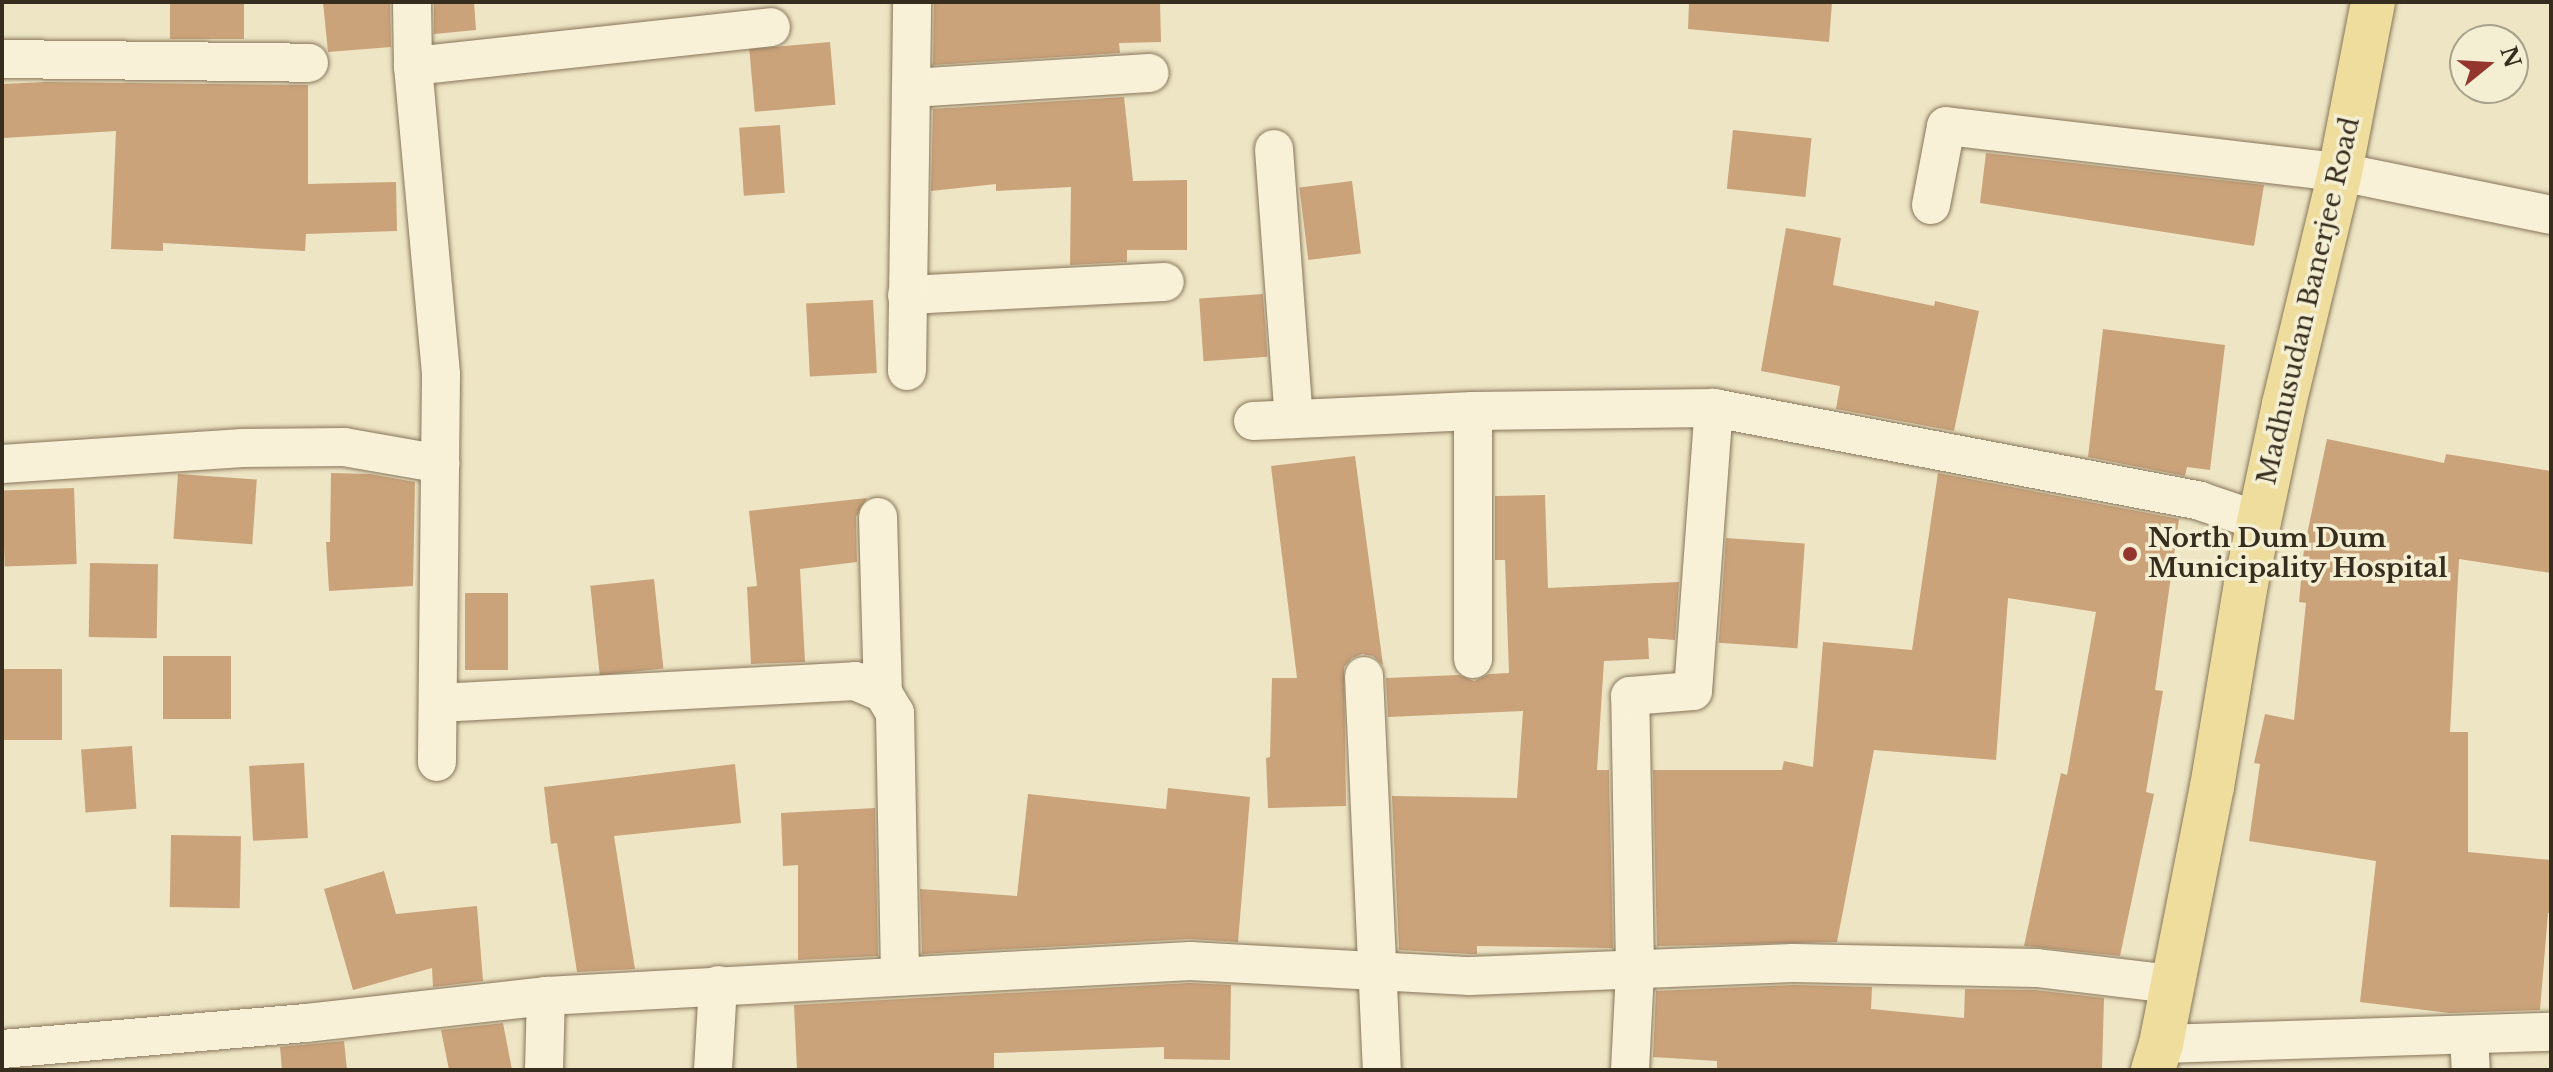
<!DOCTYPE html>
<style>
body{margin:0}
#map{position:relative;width:2553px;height:1072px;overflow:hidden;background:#ede5c4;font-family:"Libre Baskerville",serif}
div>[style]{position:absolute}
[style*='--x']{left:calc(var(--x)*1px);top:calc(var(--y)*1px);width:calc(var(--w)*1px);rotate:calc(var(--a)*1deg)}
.building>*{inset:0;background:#caa37b;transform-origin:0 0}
.roads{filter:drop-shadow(0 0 2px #87765b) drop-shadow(0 0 2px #87765b)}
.street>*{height:38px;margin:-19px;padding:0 19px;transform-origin:19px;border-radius:19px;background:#f8f1d7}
.primary>*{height:44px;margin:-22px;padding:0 22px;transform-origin:22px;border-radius:22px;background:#efdd9d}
.dots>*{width:22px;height:22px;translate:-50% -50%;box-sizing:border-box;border:4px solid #f4eed3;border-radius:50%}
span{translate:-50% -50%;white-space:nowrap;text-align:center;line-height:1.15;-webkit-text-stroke:7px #f4eed3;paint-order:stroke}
.street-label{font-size:26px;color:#372d1e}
.poi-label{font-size:26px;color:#372d1e;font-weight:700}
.left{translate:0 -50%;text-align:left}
.frame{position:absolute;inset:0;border:4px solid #372d1e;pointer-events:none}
.north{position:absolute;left:2449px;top:24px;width:80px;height:80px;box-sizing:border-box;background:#f4eed3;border:2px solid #a8a18b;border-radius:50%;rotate:72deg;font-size:22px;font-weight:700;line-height:32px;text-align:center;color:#372d1e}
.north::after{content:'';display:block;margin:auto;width:28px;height:36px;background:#94362d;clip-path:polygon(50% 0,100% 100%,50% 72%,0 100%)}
</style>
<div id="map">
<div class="building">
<div style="left:170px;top:2px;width:74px;height:37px"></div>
<div style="clip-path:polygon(323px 2px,390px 2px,391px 47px,328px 52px)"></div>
<div style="clip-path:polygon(434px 2px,474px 2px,476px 30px,434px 34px)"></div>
<div style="clip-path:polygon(934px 2px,1160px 2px,1161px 42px,1119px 43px,1120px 53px,933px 65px)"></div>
<div style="clip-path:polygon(1689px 2px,1832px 2px,1829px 42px,1688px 29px)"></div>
<div style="left:830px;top:42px;width:63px;height:81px;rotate:85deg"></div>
<div style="clip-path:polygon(46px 82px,308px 85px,308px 184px,396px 182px,397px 231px,306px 234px,305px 251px,163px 243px,163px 251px,111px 249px,116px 131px,4px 138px,2px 84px)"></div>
<div style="clip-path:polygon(1124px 97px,1133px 181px,1187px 180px,1187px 250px,1127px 250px,1127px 262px,1070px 265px,1071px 187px,996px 191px,996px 184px,931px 191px,933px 109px)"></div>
<div style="left:780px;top:125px;width:68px;height:41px;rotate:86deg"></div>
<div style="left:1733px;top:130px;width:79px;height:59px;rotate:6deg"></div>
<div style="clip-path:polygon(1986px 153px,2264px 185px,2254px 246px,1980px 203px)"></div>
<div style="left:1352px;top:181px;width:73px;height:53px;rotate:83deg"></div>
<div style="clip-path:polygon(1786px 228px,1841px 238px,1833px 285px,1934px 306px,1935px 301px,1979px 311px,1954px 431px,1836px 409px,1840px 386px,1761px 371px)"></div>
<div style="left:1263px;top:294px;width:63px;height:64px;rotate:86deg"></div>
<div style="left:873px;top:300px;width:73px;height:67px;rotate:87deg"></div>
<div style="clip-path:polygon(2103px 329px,2225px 345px,2210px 470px,2187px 467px,2185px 476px,2088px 457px)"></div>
<div style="clip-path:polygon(2327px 439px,2444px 463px,2446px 454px,2551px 471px,2551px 573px,2459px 559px,2450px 732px,2468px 732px,2468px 852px,2551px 860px,2551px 913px,2548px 913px,2540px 1010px,2449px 1013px,2360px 1002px,2376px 861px,2249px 841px,2260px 764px,2254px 763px,2265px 714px,2294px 720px,2306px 603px,2299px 602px,2304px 549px)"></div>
<div style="clip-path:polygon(1355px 456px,1383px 665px,1373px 656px,1362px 654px,1352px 658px,1344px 667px,1346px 806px,1268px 808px,1266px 758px,1270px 757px,1272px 678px,1297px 678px,1271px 466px)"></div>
<div style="clip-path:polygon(331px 473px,370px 474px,415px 482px,413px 586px,329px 591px,326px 542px,330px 542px)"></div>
<div style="clip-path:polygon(1938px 473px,2179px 519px,2155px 690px,2163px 691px,2146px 792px,2154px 794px,2120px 956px,2024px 946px,2061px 773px,2067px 775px,2096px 612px,2008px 598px,1996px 760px,1874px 750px,1837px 942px,1657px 946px,1653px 770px,1782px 770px,1784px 761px,1813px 767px,1823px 642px,1912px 650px)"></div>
<div style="left:178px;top:474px;width:79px;height:65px;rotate:4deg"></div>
<div style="left:74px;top:488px;width:76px;height:72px;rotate:88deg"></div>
<div style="clip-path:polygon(1545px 495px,1548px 588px,1679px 582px,1675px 640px,1648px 638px,1649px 659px,1604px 661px,1597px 770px,1609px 770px,1613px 948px,1477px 946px,1477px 954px,1470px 954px,1399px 950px,1392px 796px,1517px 798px,1523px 711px,1388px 717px,1386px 678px,1459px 675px,1474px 681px,1489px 674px,1509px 673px,1505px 560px,1495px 560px,1495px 496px)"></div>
<div style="clip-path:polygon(867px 498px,856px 517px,857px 562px,800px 569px,805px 662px,751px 664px,747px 587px,757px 586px,749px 511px)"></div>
<div style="left:1726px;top:538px;width:79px;height:105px;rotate:4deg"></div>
<div style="left:90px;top:563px;width:68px;height:74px;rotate:1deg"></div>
<div style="left:654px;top:579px;width:90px;height:64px;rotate:84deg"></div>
<div style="left:465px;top:593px;width:43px;height:77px"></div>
<div style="left:163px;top:656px;width:68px;height:63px"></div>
<div style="left:2px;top:669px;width:60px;height:71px"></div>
<div style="left:132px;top:746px;width:63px;height:51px;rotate:86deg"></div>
<div style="left:304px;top:763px;width:75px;height:55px;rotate:87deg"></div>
<div style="clip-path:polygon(735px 764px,741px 823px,614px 836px,635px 969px,577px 972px,557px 843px,551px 844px,544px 787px)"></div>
<div style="clip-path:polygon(1168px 788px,1250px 797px,1238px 942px,1189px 939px,922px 954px,920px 889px,1017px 896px,1028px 794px,1166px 809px)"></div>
<div style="clip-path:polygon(875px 808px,878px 956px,798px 960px,798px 865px,783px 866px,781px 813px)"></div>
<div style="left:171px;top:835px;width:70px;height:72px;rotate:1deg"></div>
<div style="clip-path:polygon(384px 871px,396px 914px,477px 906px,483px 981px,433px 987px,432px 968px,353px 990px,324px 889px)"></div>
<div style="clip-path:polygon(1190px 983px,1231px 985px,1230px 1060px,1164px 1059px,1164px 1047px,994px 1053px,994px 1070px,797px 1070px,794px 1005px)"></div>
<div style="clip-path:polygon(1793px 985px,1872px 987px,1871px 1009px,1964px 1018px,1965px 989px,2035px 990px,2104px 998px,2102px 1070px,1717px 1070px,1717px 1061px,1653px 1057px,1656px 991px)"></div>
<div style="clip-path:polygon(503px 1023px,512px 1070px,449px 1070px,441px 1030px)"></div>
<div style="clip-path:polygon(344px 1041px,347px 1070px,282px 1070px,280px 1047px)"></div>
</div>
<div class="roads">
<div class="street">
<div style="--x:412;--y:2;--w:64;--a:89.1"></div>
<div style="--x:413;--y:66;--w:310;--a:84.8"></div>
<div style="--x:441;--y:375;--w:387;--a:90.6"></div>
<div style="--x:2;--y:59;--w:307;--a:0.7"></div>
<div style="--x:413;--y:66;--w:360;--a:-6.2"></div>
<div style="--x:911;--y:88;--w:239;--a:-3.6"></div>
<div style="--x:1274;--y:149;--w:271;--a:85.8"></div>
<div style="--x:1931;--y:205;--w:80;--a:-79.2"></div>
<div style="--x:1946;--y:126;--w:397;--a:6.7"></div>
<div style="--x:2340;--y:172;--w:215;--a:11.5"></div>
<div style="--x:907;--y:295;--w:258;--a:-2.9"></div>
<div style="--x:907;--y:371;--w:369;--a:-89.2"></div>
<div style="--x:1473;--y:411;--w:248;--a:90"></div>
<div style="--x:1253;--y:421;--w:220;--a:-2.6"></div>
<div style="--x:1473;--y:411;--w:241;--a:-0.7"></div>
<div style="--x:1714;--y:408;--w:495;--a:10.8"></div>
<div style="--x:2200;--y:501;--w:62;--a:18.7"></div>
<div style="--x:2;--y:464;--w:241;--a:-3.8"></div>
<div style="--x:242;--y:448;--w:102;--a:-0.6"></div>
<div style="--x:344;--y:447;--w:98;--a:9.9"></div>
<div style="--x:878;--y:517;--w:176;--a:88.4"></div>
<div style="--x:1364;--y:676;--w:394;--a:87.4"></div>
<div style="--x:438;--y:703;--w:418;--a:-3"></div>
<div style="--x:855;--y:681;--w:30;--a:23"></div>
<div style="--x:883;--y:693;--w:23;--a:59"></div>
<div style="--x:895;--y:713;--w:262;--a:88.9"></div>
<div style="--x:2469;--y:1036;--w:34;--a:87"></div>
<div style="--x:2161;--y:1044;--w:390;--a:-1.8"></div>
<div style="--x:2;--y:1049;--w:305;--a:-4.9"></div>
<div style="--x:306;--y:1023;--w:242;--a:-6.4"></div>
<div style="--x:546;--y:996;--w:645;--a:-3.11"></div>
<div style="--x:1190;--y:961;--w:280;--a:3.1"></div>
<div style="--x:1470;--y:976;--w:323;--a:-2.3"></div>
<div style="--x:1793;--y:963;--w:244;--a:1.2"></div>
<div style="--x:2037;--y:968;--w:136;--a:6.8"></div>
<div style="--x:544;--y:1070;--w:74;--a:-88.5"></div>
<div style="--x:713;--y:1070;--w:85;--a:-86.6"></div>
<div style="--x:1630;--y:1070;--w:100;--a:-87.1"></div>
<div style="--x:1635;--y:970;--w:274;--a:-91"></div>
<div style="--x:1630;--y:696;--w:63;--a:-4.5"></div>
<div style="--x:1693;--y:691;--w:284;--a:-85.8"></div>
</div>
<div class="primary">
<div style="--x:2153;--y:1070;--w:27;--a:-73"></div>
<div style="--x:2161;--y:1044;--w:262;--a:-78.8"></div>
<div style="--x:2212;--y:787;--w:207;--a:-80.5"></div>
<div style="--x:2246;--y:583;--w:183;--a:-78"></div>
<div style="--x:2284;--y:404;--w:239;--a:-76.4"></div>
<div style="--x:2340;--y:172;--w:173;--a:-79"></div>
</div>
</div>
<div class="dots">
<div style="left:2130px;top:554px;background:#94362d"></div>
</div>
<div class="street-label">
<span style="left:2309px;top:301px;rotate:-77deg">Madhusudan Banerjee Road</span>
</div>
<div class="poi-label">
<span class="left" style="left:2148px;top:554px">North Dum Dum<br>Municipality Hospital</span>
</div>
<div class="frame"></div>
<div class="north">N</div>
</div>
